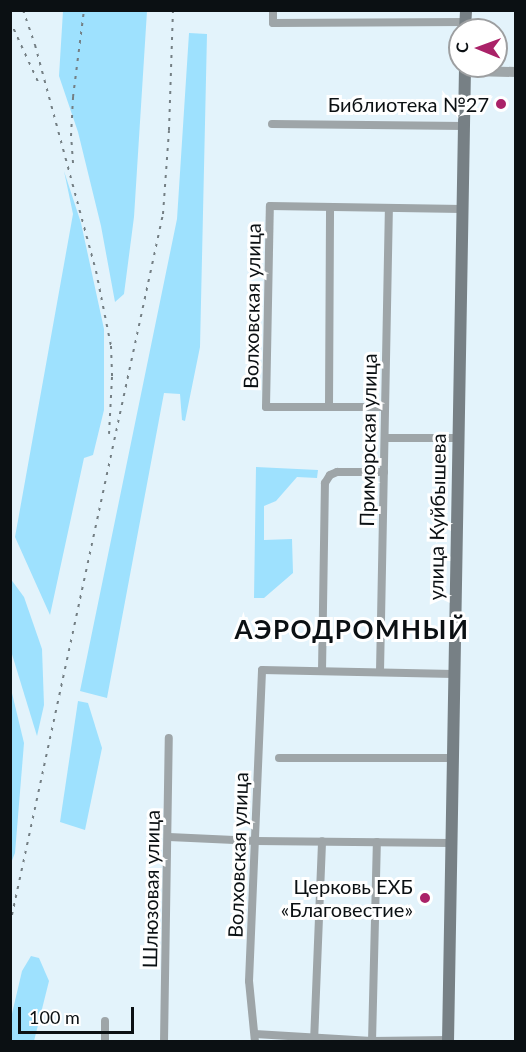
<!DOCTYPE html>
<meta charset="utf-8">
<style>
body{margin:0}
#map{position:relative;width:526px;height:1052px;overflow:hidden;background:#e3f3fb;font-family:Lato,sans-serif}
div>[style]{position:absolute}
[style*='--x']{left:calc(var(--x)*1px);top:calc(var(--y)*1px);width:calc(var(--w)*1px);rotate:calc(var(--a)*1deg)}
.green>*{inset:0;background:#9ee1fe}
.minor>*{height:8px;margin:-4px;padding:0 4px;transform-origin:4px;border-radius:4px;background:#9ea5a8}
.tertiary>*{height:10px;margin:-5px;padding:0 5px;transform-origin:5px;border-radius:5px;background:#9ea5a8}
.secondary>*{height:12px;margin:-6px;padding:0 6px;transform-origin:6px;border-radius:6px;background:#778085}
.rail>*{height:2px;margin-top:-1px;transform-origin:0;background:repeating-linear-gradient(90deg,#747f84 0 3px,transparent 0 9px)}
.dots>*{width:16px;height:16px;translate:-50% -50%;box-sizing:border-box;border:3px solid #fff;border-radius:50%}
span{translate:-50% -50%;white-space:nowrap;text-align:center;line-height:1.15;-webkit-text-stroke:6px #fff;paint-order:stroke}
.poi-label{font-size:20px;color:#0b1013}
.right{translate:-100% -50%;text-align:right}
.street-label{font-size:20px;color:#0b1013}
.district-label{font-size:26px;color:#0b1013;font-weight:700;letter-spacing:1.5px}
.frame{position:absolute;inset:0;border:12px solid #0b1013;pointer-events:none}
.north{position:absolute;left:448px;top:18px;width:60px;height:60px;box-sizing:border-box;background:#fff;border:2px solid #9d9fa1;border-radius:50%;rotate:271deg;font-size:16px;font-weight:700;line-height:24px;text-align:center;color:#0b1013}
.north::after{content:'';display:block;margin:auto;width:21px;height:27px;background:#aa2268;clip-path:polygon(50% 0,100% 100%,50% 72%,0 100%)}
.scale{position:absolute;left:18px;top:1007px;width:116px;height:27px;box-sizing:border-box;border:3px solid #0b1013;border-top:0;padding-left:8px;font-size:18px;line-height:21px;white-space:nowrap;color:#0b1013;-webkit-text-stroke:4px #fff;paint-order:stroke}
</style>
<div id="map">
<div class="green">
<div style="clip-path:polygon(63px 11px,147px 11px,134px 217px,124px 294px,115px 302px,101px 226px,78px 132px,59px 76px)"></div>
<div style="clip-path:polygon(189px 33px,207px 34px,200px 347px,185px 421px,182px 420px,180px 394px,164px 393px,107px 698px,80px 691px,177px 219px)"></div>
<div style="clip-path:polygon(64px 171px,81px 223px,104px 329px,104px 410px,93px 455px,84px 458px,50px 615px,15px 537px,73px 214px)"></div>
<div style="clip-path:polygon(256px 467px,318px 470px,317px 478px,297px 477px,276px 501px,264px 506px,264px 540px,292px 539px,293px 573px,264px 598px,254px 598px)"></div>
<div style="clip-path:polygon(10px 578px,24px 597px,42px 649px,44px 705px,37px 736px,11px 651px)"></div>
<div style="clip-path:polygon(11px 689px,24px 743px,15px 853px,11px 863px)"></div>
<div style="clip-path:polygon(78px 701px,88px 703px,102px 748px,85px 830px,60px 822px)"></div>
<div style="clip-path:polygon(31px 956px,39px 958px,49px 981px,34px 1041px,11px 1041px,11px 1018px,22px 971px)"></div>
</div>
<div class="minor">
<div style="--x:273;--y:10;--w:13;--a:90"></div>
<div style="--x:273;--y:23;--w:193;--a:-0.3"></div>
<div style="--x:272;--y:124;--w:192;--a:0.6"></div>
<div style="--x:329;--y:407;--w:200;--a:-89.7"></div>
<div style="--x:385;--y:407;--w:119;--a:180"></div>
<div style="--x:266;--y:407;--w:201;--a:-88.9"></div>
<div style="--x:270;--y:206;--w:192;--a:0.9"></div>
<div style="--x:385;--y:438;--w:73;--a:0"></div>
<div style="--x:322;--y:671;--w:188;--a:-89.1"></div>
<div style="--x:325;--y:483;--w:9;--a:-58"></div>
<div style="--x:330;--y:475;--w:8;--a:-23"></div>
<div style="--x:337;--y:472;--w:47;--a:0"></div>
<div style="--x:380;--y:672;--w:464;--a:-88.9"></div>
<div style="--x:279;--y:758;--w:174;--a:0"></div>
<div style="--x:169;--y:837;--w:87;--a:2.6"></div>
<div style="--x:256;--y:841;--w:195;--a:0.6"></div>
<div style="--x:255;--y:1034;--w:117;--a:3.4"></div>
<div style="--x:372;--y:1041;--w:76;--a:-0.8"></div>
<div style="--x:105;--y:1042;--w:21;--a:-90"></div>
<div style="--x:164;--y:1042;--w:304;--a:-89.1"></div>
<div style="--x:255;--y:1042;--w:61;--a:-95.6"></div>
<div style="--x:249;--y:981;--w:311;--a:-87.6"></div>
<div style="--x:262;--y:670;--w:192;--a:1.2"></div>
<div style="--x:314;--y:1042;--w:201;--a:-87.7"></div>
<div style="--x:372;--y:1042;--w:200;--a:-88.6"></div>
</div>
<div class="tertiary">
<div style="--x:471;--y:71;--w:45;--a:1.3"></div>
</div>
<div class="secondary">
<div style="--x:465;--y:30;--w:20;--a:-87"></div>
<div style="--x:448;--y:1042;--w:976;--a:-89"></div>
</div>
<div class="rail">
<div style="--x:23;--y:10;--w:37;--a:71"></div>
<div style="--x:35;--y:45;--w:234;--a:74.9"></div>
<div style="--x:96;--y:271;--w:76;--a:78.7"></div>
<div style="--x:111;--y:346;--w:31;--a:88"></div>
<div style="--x:112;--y:377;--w:57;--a:93"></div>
<div style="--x:10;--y:21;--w:69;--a:65.3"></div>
<div style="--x:73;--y:163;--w:27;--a:-94"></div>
<div style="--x:71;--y:136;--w:39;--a:-87"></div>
<div style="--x:73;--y:97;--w:88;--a:-82.8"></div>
<div style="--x:10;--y:924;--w:726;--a:-77.84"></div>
<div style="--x:163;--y:214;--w:84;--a:-85.9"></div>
<div style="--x:169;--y:130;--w:120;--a:-88.1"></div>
</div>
<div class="dots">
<div style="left:501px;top:104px;background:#aa2268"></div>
<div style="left:425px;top:898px;background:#aa2268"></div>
</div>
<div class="poi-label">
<span class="right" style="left:489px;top:104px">Библиотека №27</span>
<span class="right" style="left:413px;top:898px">Церковь ЕХБ<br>«Благовестие»</span>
</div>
<div class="street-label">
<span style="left:252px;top:306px;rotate:-89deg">Волховская улица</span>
<span style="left:368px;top:440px;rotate:-89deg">Приморская улица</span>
<span style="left:437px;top:517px;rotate:-89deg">улица Куйбышева</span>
<span style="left:238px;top:855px;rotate:-88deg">Волховская улица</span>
<span style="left:151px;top:889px;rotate:-89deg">Шлюзовая улица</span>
</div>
<div class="district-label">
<span style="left:352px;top:630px">АЭРОДРОМНЫЙ</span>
</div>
<div class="frame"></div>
<div class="north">С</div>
<div class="scale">100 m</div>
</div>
